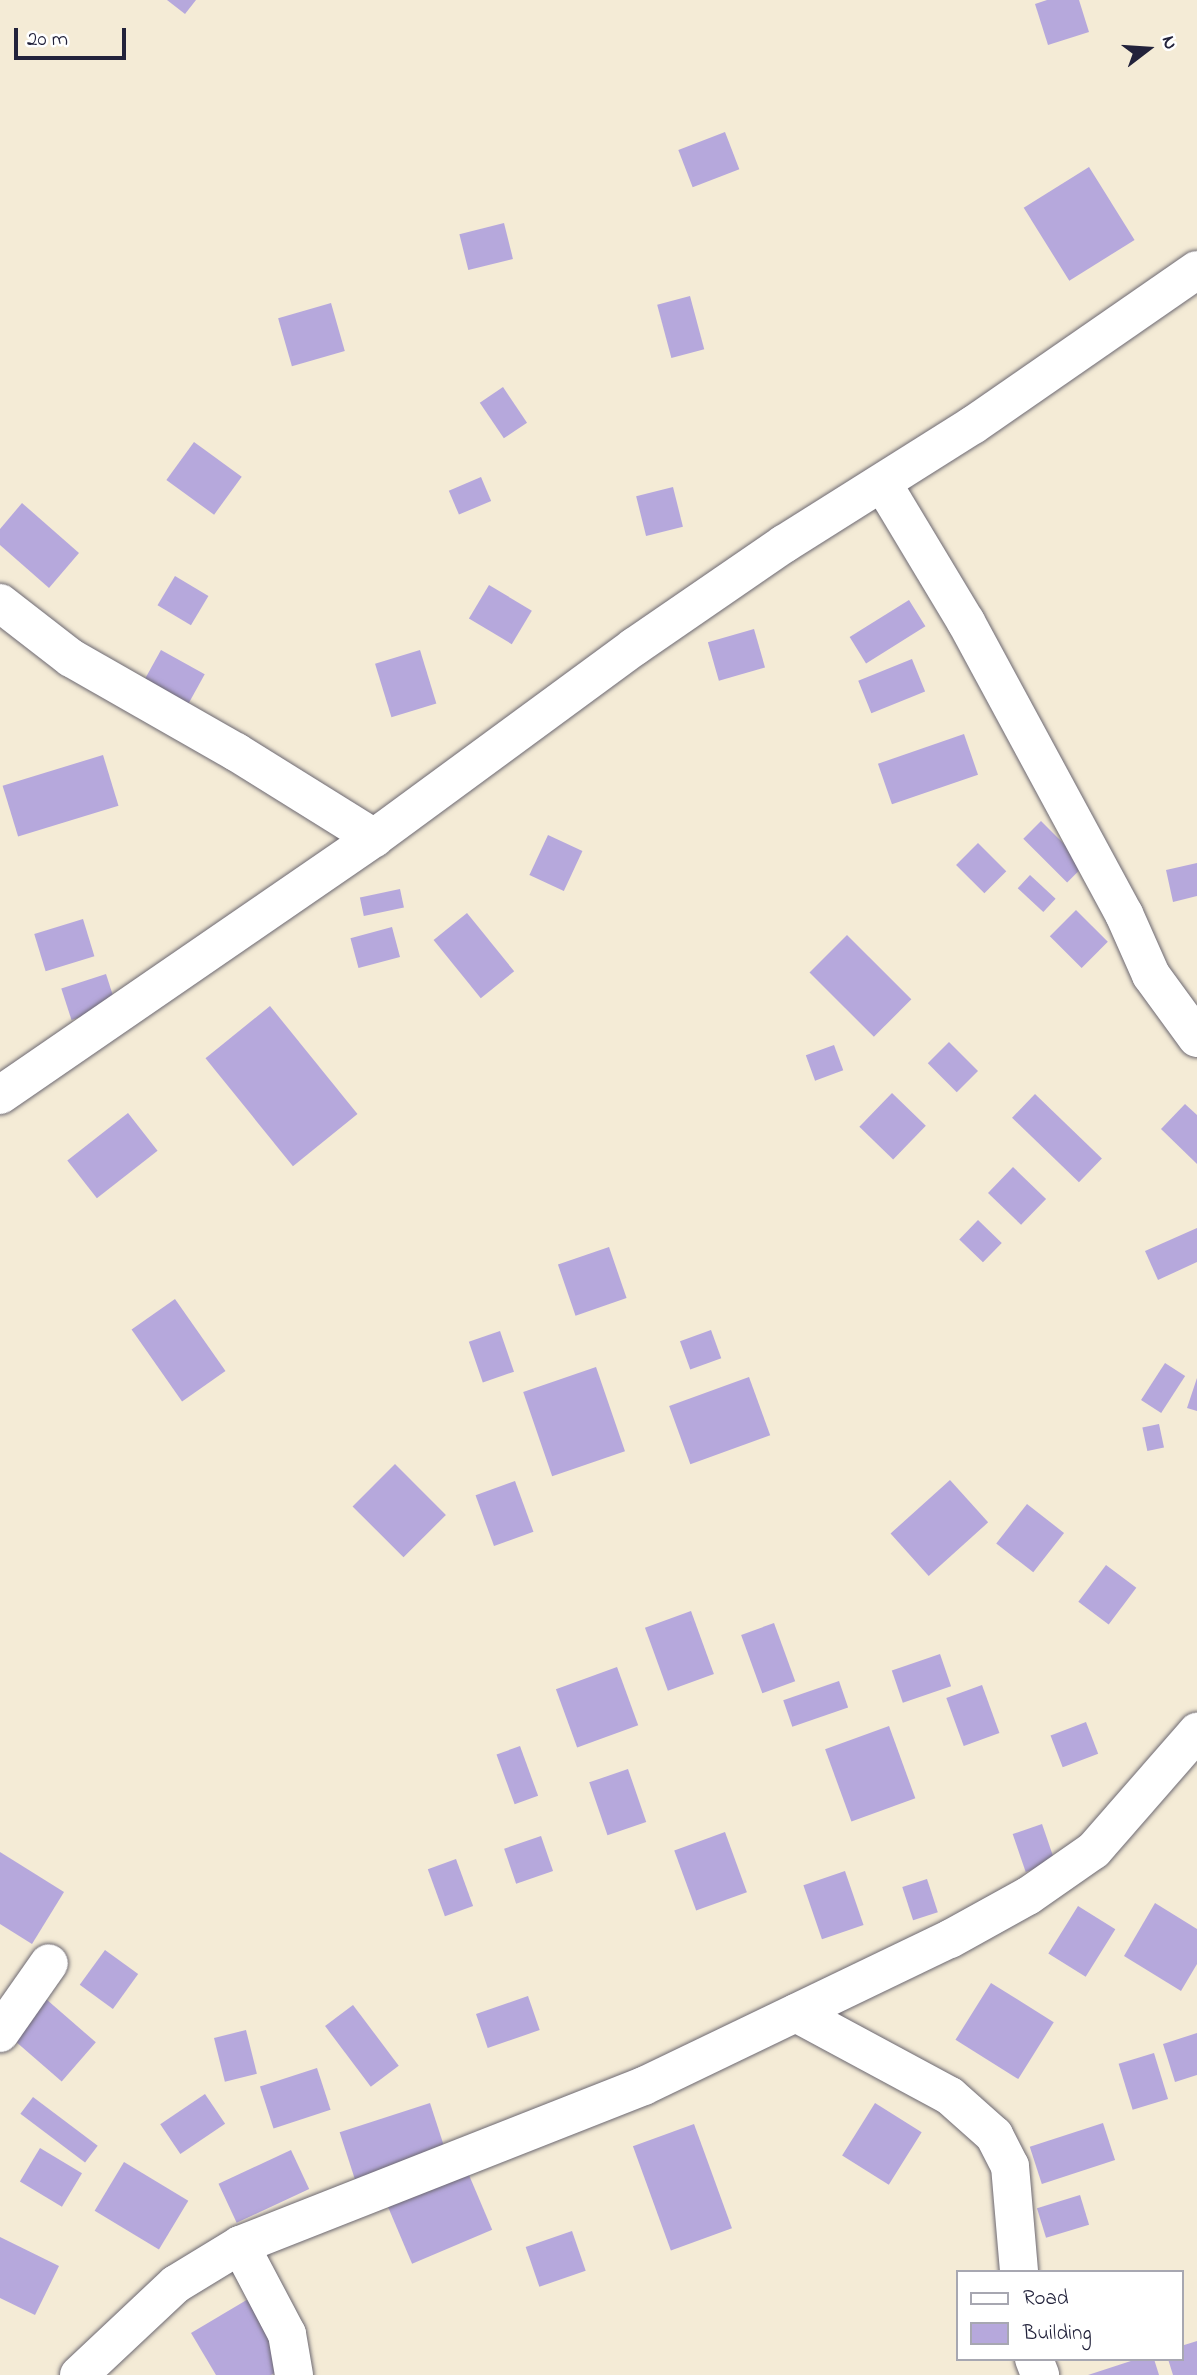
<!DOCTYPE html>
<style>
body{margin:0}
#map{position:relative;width:1197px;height:2375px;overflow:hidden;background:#f4ebd6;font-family:"Indie Flower",sans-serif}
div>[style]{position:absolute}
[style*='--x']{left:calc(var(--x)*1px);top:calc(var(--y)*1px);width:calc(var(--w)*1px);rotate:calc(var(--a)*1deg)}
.building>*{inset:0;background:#b6a8dc;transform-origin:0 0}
.roads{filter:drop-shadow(0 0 2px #6c6871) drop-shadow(0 0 2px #6c6871)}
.minor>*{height:38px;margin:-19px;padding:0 19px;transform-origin:19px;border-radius:19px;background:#fff}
span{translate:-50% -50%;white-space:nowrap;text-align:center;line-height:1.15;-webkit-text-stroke:6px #fff;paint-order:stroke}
.legend{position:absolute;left:956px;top:2270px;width:228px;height:91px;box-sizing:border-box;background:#fff;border:2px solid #a7a7b1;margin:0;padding:9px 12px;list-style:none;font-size:21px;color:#22223b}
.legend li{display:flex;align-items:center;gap:14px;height:35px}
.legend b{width:35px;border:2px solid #a7a7b1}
.north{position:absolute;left:1113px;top:14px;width:70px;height:70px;-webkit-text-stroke:5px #fff;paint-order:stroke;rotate:73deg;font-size:19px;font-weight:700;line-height:28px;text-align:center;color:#22223b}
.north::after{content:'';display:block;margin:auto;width:24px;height:32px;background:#22223b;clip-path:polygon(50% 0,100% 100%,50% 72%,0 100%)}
.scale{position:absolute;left:14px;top:28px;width:112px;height:32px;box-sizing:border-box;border:4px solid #22223b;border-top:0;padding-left:9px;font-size:21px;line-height:24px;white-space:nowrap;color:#22223b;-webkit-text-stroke:5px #fff;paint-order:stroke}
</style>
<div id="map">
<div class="building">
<div style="clip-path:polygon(167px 0,196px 0,185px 14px)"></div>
<div style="clip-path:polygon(1047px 0,1079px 0,1089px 32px,1048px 45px,1035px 4px)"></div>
<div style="left:725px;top:132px;width:40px;height:50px;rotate:69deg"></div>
<div style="left:1089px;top:167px;width:86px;height:77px;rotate:58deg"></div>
<div style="left:504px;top:223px;width:37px;height:46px;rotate:76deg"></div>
<div style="left:690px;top:296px;width:55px;height:34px;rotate:75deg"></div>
<div style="left:331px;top:303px;width:50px;height:55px;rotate:74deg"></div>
<div style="left:503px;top:387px;width:43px;height:28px;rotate:56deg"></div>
<div style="left:194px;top:442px;width:59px;height:47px;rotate:36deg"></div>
<div style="left:481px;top:477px;width:26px;height:35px;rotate:67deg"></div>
<div style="left:673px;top:487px;width:41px;height:38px;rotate:76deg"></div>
<div style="clip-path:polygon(22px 503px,79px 553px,49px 588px,0 545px,0 529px)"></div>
<div style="left:175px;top:576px;width:39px;height:34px;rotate:31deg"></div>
<div style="left:489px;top:585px;width:50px;height:39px;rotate:31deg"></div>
<div style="left:909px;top:600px;width:31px;height:70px;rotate:58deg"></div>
<div style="left:754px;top:629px;width:40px;height:48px;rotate:74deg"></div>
<div style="left:161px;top:650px;width:50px;height:34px;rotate:29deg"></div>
<div style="left:420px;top:650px;width:56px;height:47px;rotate:73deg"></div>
<div style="left:912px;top:659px;width:35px;height:58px;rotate:68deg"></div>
<div style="left:964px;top:734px;width:43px;height:91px;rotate:71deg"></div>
<div style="left:103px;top:755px;width:53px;height:105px;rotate:73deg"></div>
<div style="left:1041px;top:821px;width:62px;height:25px;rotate:45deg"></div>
<div style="left:548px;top:835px;width:38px;height:44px;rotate:25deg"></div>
<div style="left:978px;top:843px;width:40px;height:31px;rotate:45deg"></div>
<div style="clip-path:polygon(1197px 863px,1197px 896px,1173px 902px,1166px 870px)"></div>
<div style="left:1030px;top:875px;width:35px;height:18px;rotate:43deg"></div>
<div style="left:400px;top:889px;width:19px;height:41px;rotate:78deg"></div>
<div style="left:1076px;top:910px;width:45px;height:37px;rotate:45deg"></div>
<div style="left:467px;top:913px;width:75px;height:43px;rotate:51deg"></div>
<div style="left:83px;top:919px;width:39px;height:51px;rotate:73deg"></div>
<div style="left:392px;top:927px;width:31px;height:43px;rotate:75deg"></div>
<div style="left:847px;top:935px;width:91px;height:53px;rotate:45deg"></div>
<div style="left:106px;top:974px;width:33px;height:47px;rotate:72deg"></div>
<div style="left:270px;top:1006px;width:139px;height:83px;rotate:51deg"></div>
<div style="left:949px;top:1042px;width:41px;height:30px;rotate:45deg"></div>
<div style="left:834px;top:1045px;width:27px;height:30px;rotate:70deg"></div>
<div style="left:892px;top:1093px;width:47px;height:47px;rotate:44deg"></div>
<div style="left:1035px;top:1094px;width:93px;height:33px;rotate:44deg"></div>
<div style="clip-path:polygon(1185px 1104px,1197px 1115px,1197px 1164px,1161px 1129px)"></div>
<div style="left:128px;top:1113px;width:48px;height:77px;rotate:52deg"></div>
<div style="left:1013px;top:1167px;width:46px;height:36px;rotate:44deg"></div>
<div style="left:978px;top:1220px;width:33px;height:27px;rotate:44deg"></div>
<div style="clip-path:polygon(1197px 1228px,1197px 1262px,1158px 1280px,1145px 1251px)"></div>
<div style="left:609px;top:1247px;width:54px;height:54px;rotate:71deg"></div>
<div style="left:175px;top:1299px;width:88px;height:53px;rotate:55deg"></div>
<div style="left:711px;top:1330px;width:30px;height:33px;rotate:70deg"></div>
<div style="left:500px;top:1331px;width:43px;height:33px;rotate:71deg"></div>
<div style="left:1165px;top:1363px;width:24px;height:44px;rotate:33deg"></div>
<div style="left:596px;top:1367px;width:89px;height:77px;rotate:71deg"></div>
<div style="left:749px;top:1377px;width:62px;height:85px;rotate:70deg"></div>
<div style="clip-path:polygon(1197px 1378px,1197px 1411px,1187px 1408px)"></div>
<div style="left:1159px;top:1424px;width:24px;height:17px;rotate:78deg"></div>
<div style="left:395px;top:1464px;width:72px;height:60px;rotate:45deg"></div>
<div style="left:950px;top:1480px;width:57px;height:80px;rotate:48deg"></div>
<div style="left:515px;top:1481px;width:54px;height:42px;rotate:70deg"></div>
<div style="left:1027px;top:1504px;width:47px;height:50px;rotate:38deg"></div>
<div style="left:1106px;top:1565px;width:38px;height:46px;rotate:37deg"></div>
<div style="left:691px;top:1611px;width:67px;height:49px;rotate:70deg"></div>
<div style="left:774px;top:1623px;width:62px;height:35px;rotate:70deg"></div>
<div style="left:940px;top:1654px;width:34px;height:51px;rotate:71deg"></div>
<div style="left:617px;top:1667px;width:62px;height:65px;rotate:70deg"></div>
<div style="left:839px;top:1681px;width:28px;height:59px;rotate:71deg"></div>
<div style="left:982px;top:1685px;width:51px;height:38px;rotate:70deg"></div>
<div style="left:1086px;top:1722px;width:34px;height:38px;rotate:69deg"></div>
<div style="left:889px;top:1726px;width:77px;height:68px;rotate:70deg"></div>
<div style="left:520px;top:1746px;width:53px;height:25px;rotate:70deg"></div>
<div style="left:628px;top:1769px;width:56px;height:41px;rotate:71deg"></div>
<div style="left:1042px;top:1824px;width:40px;height:31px;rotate:71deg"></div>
<div style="left:725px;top:1832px;width:64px;height:54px;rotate:70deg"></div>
<div style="left:541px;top:1836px;width:37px;height:39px;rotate:71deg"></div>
<div style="clip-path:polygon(0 1852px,64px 1892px,32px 1944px,0 1924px)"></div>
<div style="left:456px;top:1859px;width:50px;height:30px;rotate:70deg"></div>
<div style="left:845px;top:1871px;width:57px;height:44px;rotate:71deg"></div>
<div style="left:927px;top:1879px;width:35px;height:26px;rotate:72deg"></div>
<div style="clip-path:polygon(1155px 1903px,1197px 1929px,1197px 1964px,1181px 1991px,1124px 1956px)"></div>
<div style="left:1078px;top:1906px;width:44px;height:56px;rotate:32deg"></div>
<div style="left:105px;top:1950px;width:41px;height:43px;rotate:36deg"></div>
<div style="left:991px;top:1983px;width:74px;height:67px;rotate:32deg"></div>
<div style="left:528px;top:1996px;width:36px;height:55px;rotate:71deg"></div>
<div style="left:46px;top:1999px;width:66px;height:52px;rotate:41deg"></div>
<div style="left:353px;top:2005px;width:76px;height:35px;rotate:53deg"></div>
<div style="left:246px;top:2030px;width:45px;height:33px;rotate:76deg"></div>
<div style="clip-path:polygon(1197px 2033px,1197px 2075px,1175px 2082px,1163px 2044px)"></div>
<div style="left:1154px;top:2053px;width:48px;height:37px;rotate:73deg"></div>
<div style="left:317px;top:2068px;width:44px;height:60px;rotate:72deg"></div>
<div style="left:205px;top:2094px;width:36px;height:54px;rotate:56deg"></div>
<div style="left:33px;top:2097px;width:81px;height:21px;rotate:37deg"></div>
<div style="left:430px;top:2103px;width:52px;height:95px;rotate:72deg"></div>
<div style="left:875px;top:2103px;width:55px;height:62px;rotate:32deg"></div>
<div style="left:1103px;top:2123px;width:39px;height:77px;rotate:72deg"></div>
<div style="left:694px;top:2124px;width:111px;height:65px;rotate:70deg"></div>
<div style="left:40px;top:2148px;width:49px;height:39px;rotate:31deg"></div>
<div style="left:291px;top:2150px;width:43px;height:80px;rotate:65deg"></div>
<div style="left:124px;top:2162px;width:75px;height:57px;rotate:31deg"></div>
<div style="left:466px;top:2168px;width:67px;height:87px;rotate:67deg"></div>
<div style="left:1080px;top:2195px;width:31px;height:45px;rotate:73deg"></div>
<div style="left:572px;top:2231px;width:42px;height:49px;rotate:71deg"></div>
<div style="clip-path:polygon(0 2237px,59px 2266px,35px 2315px,0 2298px)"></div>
<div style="clip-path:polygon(250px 2298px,290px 2364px,271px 2375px,216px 2375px,191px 2333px)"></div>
<div style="clip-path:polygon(1197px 2341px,1197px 2375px,1173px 2375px,1168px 2359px,1181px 2359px,1181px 2346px)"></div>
<div style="clip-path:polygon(1137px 2359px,1154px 2359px,1159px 2375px,1088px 2375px)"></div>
</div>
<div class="roads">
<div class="minor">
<div style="--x:883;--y:484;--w:161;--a:59"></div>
<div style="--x:966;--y:622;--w:332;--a:61.6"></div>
<div style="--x:1124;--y:914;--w:67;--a:66.1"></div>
<div style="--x:1151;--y:975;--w:78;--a:53.9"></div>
<div style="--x:0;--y:603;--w:90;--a:37.8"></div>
<div style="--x:71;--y:658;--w:190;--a:29.7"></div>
<div style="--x:236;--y:752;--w:163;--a:31.9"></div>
<div style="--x:0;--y:1095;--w:454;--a:-34.5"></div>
<div style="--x:374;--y:838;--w:323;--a:-36.3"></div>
<div style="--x:634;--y:647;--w:182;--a:-34.5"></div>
<div style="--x:784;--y:544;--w:223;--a:-32.2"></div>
<div style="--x:973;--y:425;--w:272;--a:-34.7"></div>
<div style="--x:796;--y:2013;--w:175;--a:28.3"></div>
<div style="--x:950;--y:2096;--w:59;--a:41.6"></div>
<div style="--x:994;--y:2135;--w:35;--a:63"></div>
<div style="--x:1010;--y:2166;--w:106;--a:85.1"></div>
<div style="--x:0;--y:2033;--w:85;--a:-55"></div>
<div style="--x:240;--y:2245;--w:101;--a:62.2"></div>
<div style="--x:287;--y:2334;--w:42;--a:80.3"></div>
<div style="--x:1034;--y:2359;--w:17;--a:69"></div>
<div style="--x:79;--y:2375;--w:133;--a:-43.2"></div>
<div style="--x:176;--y:2284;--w:75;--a:-31.4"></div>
<div style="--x:240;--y:2245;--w:434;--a:-21.5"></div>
<div style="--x:644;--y:2086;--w:339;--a:-25.7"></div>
<div style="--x:950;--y:1939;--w:89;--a:-28.9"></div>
<div style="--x:1028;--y:1896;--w:80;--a:-34.9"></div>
<div style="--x:1094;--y:1850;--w:157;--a:-48.9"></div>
</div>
</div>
<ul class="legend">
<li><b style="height:9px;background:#fff"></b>Road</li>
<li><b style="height:19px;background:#b6a8dc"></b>Building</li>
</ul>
<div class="north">N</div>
<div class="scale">20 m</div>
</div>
